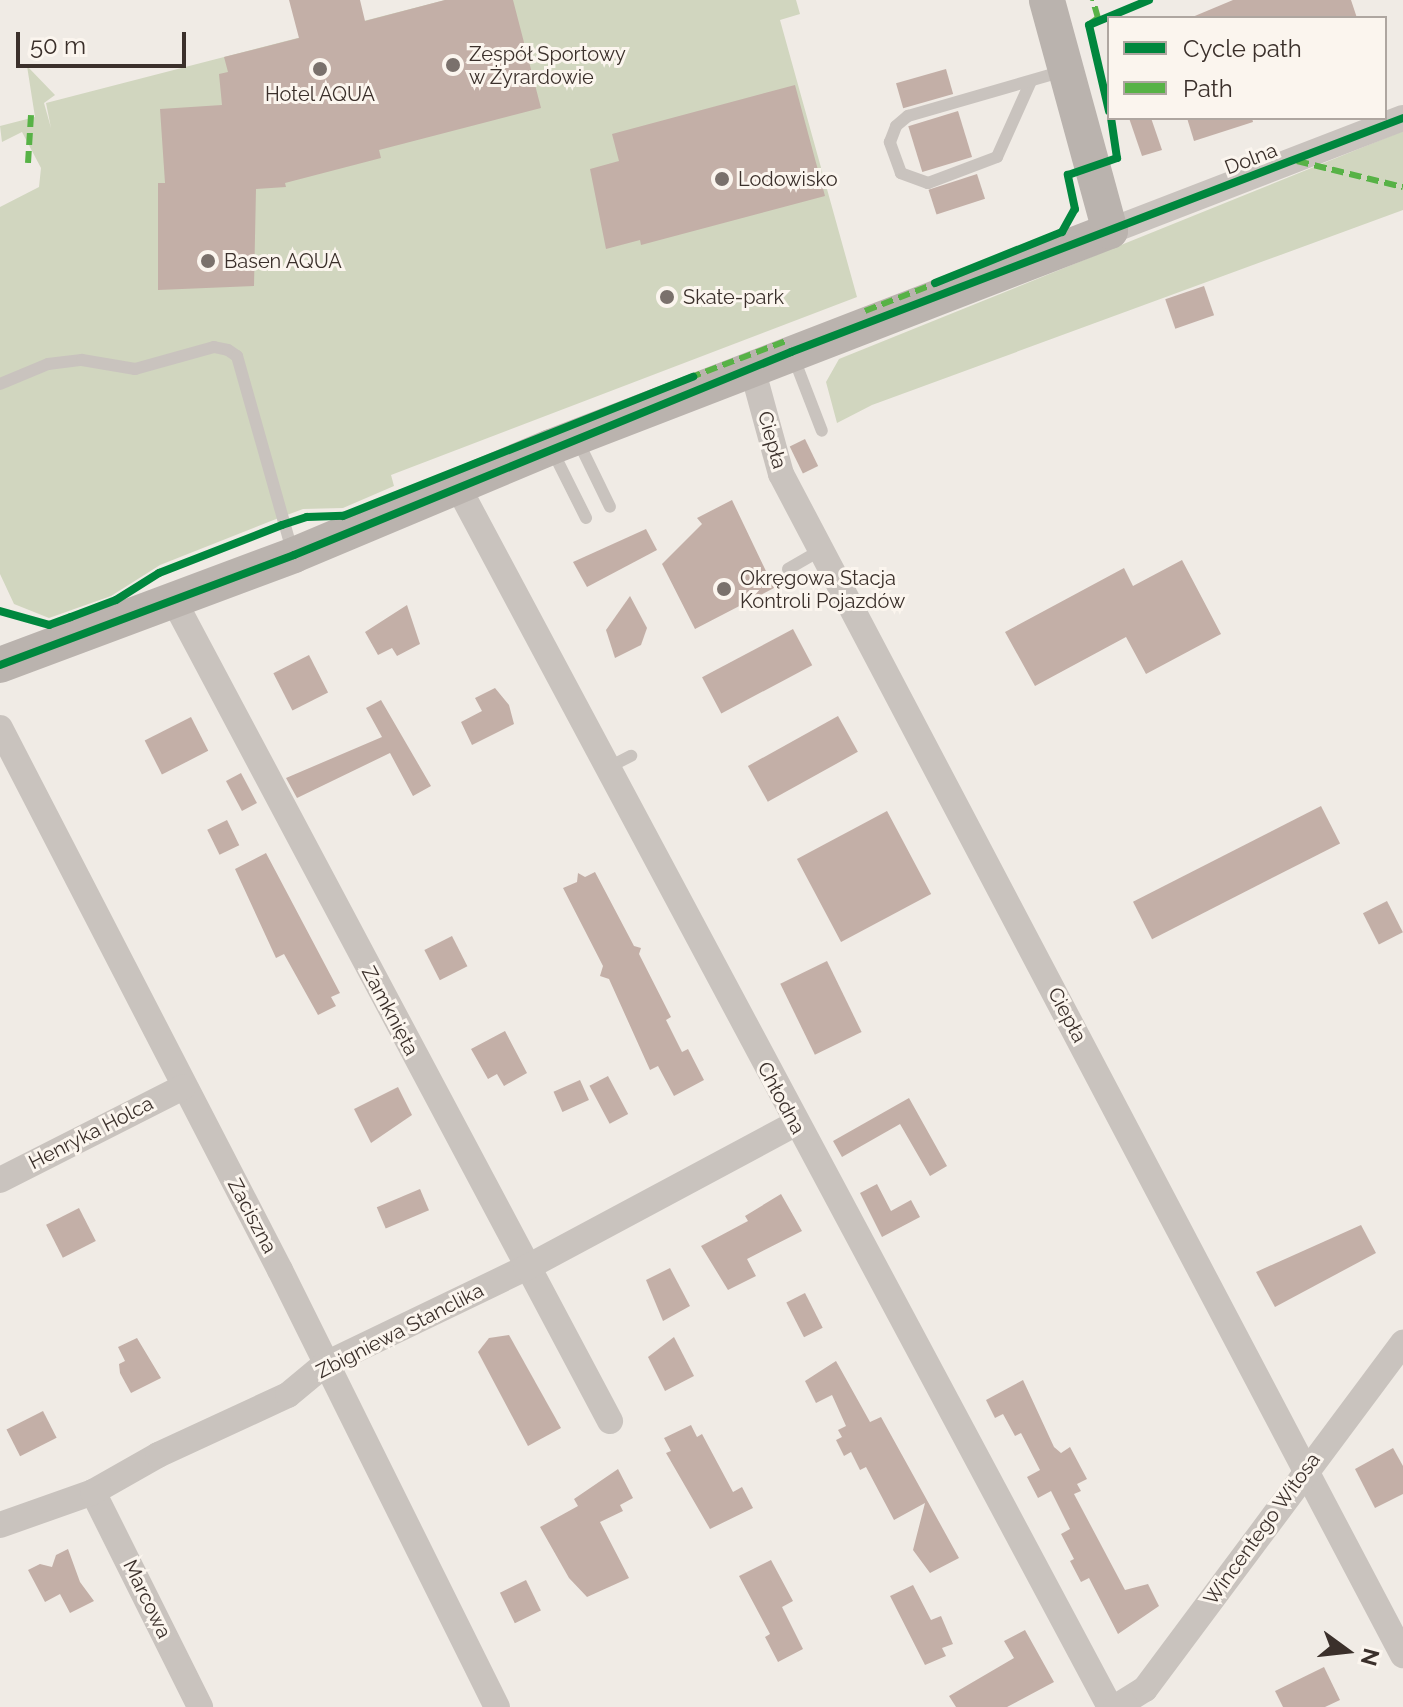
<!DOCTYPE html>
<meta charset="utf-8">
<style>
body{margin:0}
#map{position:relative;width:1403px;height:1707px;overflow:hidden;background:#f0ebe5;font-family:Raleway,sans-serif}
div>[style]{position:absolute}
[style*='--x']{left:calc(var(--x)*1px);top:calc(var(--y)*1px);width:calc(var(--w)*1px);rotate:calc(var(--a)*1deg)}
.green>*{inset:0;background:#d1d6bf}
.building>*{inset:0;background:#c3afa7;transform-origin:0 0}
.lane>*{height:12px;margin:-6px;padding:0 6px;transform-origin:6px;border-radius:6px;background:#c9c3be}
.street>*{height:26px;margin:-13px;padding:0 13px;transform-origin:13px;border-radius:13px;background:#c9c3be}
.secondary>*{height:36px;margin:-18px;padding:0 18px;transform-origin:18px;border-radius:18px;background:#bab3ae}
.quiet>*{height:6px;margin-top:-3px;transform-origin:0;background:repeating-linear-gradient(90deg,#57b246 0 12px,transparent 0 18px)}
.cycleway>*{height:8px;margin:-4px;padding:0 4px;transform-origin:4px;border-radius:4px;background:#00873e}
.dots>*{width:22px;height:22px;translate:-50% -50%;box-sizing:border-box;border:4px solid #fbf5ee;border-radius:50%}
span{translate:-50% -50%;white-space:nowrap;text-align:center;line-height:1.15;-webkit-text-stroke:6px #fbf5ee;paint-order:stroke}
.poi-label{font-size:20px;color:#3b302b}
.left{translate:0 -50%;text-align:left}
.street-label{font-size:20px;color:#3b302b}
.legend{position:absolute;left:1107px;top:16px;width:280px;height:104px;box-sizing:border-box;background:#fbf5ee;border:2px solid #aea6a0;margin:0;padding:10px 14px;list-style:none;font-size:24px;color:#3b302b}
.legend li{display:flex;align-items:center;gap:16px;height:40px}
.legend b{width:40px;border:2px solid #aea6a0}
.north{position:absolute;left:1307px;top:1611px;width:80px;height:80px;-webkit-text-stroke:6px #fbf5ee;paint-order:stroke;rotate:105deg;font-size:22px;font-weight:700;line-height:32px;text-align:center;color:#3b302b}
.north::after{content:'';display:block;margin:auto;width:28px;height:36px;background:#3b302b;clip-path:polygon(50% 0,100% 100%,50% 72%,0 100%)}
.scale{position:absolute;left:16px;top:32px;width:170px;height:36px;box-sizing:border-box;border:4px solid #3b302b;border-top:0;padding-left:10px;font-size:24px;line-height:28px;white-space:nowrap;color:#3b302b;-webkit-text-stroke:6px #fbf5ee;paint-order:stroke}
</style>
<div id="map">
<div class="green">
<div style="clip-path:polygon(445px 0,796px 0,800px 14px,780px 20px,857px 297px,391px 475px,394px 486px,343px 508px,303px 509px,271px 521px,160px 565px,111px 596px,49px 618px,14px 604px,0 574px,0 207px,39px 187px,41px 168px,22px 132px,2px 142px,0 126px,35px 117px,27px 66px,55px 95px,44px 103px,51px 128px,46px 103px)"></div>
<div style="clip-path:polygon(1403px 131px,1403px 210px,872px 405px,837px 423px,826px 382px,839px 359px)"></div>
</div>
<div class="building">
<div style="clip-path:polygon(289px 0,360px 0,365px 21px,445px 0,513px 0,541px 108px,379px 150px,381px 158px,285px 183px,286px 187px,256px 189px,254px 286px,158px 290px,158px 183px,165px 183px,160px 109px,222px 105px,219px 74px,228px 72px,224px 57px,299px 38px)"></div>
<div style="clip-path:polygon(1233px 0,1351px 0,1357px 18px,1190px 18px)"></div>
<div style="left:946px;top:69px;width:26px;height:52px;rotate:74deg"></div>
<div style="clip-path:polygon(795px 85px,825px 196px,641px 245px,640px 240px,606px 249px,590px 169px,619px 161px,612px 134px)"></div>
<div style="left:958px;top:111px;width:48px;height:52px;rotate:73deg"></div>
<div style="clip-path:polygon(1129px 118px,1151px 118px,1162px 150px,1142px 156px)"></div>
<div style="clip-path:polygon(1187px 118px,1252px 118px,1253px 122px,1194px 141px)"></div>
<div style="left:977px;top:174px;width:26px;height:51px;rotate:72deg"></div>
<div style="left:1204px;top:286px;width:31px;height:41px;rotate:71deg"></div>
<div style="left:805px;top:439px;width:30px;height:17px;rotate:64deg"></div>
<div style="clip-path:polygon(732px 500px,774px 588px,695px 629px,662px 564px,702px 524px,697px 518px)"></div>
<div style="clip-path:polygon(646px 529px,657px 550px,587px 587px,573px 562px)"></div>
<div style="clip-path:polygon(1182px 560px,1221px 634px,1146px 674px,1126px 637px,1035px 686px,1005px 632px,1124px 568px,1133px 586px)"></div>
<div style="clip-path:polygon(630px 596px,647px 628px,641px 645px,615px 658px,606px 630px)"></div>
<div style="clip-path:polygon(407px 605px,420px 644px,397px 656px,392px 648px,378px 655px,365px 632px)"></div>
<div style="left:793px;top:629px;width:41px;height:103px;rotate:62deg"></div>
<div style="left:309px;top:655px;width:42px;height:40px;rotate:63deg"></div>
<div style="clip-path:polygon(495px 688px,509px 705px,514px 724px,472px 745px,461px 722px,482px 711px,475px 698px)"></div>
<div style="clip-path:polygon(381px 700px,431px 786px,413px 796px,390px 753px,297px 798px,286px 778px,382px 737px,366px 708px)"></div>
<div style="left:838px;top:716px;width:41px;height:103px;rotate:61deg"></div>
<div style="left:191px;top:717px;width:38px;height:52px;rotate:63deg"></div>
<div style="left:241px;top:773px;width:34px;height:17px;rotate:62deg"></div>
<div style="left:1321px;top:806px;width:42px;height:211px;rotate:63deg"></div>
<div style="left:887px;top:811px;width:94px;height:102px;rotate:62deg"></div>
<div style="left:227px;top:820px;width:28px;height:22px;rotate:64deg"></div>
<div style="clip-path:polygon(266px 853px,340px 993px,331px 997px,336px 1006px,318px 1015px,284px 954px,276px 958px,235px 869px)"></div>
<div style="clip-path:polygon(595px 872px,634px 946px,641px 948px,639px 954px,671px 1017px,666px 1020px,682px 1052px,688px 1049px,704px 1080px,674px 1096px,658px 1066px,650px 1070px,609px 979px,600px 976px,603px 966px,563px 888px,577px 882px,578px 873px,585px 877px)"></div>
<div style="left:1387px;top:901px;width:35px;height:27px;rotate:63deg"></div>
<div style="left:452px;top:936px;width:34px;height:31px;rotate:63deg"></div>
<div style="left:827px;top:961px;width:79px;height:52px;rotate:64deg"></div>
<div style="clip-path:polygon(505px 1031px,527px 1073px,504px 1086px,497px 1074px,488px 1079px,471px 1049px)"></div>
<div style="left:608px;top:1076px;width:43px;height:21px;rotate:62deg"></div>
<div style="left:580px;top:1080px;width:22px;height:29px;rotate:66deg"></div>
<div style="clip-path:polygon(398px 1087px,412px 1115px,371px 1143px,354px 1109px)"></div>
<div style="clip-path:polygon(909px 1098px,947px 1166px,930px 1176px,900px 1124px,842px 1157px,833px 1141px)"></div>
<div style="clip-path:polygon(877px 1184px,891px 1211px,911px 1200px,920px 1217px,882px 1237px,860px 1193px)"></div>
<div style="left:420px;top:1189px;width:23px;height:47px;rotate:67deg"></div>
<div style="clip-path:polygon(781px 1194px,802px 1231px,747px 1259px,756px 1276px,728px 1290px,701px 1246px,748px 1221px,745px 1216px)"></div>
<div style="left:79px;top:1208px;width:37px;height:37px;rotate:63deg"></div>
<div style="clip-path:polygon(1361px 1225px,1376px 1253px,1275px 1307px,1256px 1272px)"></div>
<div style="clip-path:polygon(670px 1268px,690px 1306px,663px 1321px,646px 1280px)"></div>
<div style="left:805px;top:1293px;width:39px;height:21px;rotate:63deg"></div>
<div style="clip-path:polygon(509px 1335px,561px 1428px,528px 1446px,478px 1352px,489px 1338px)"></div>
<div style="clip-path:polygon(674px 1337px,694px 1376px,665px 1391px,648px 1357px)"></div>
<div style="clip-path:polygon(137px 1338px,161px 1378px,131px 1393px,120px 1373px,119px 1364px,125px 1361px,118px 1347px)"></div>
<div style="clip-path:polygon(836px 1361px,870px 1422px,881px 1417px,959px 1558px,930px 1573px,913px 1550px,925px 1503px,894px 1520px,866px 1467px,860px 1470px,851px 1452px,844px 1456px,836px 1440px,842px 1437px,838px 1430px,846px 1426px,832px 1395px,816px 1403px,805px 1381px)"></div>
<div style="clip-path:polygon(1023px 1380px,1054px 1447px,1061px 1453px,1070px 1447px,1087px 1479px,1077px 1484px,1081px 1491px,1074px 1494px,1125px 1590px,1148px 1584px,1159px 1606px,1118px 1634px,1089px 1578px,1081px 1582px,1070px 1561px,1074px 1559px,1061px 1534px,1070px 1529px,1051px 1491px,1038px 1498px,1027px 1477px,1040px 1470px,1021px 1433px,1015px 1436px,1003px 1414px,995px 1418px,986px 1400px)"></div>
<div style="left:43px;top:1411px;width:30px;height:41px;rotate:63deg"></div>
<div style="clip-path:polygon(691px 1425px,697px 1437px,702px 1434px,733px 1492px,742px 1487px,753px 1508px,710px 1529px,666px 1453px,671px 1451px,664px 1438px)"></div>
<div style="clip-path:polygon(1393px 1448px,1403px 1466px,1403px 1494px,1375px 1508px,1355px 1469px)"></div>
<div style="clip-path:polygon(618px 1469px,633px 1498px,620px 1505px,623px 1511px,600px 1522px,629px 1578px,587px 1597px,569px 1578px,540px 1527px,578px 1506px,574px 1499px)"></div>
<div style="clip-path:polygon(68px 1549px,80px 1582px,94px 1601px,70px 1613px,60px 1594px,45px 1602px,28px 1570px,40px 1564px,52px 1567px,56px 1555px)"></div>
<div style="clip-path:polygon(771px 1560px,793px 1601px,782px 1607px,803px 1649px,778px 1662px,765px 1637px,770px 1634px,739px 1576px)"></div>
<div style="left:526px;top:1580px;width:34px;height:29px;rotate:64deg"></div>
<div style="clip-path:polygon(913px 1585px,931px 1620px,941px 1616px,953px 1644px,942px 1648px,946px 1656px,925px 1665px,890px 1596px)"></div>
<div style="clip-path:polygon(1025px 1630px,1054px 1682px,1007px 1707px,956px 1707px,949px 1696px,1014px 1658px,1004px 1641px)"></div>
<div style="clip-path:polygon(1324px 1667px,1340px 1700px,1325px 1707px,1283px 1707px,1275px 1691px)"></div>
</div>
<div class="lane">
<div style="--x:1031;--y:81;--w:83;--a:114.1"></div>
<div style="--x:997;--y:157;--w:74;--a:159.4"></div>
<div style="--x:928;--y:183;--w:29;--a:-160"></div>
<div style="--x:901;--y:173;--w:33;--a:-110"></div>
<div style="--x:890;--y:142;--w:17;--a:-69"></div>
<div style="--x:896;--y:126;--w:16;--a:-40"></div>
<div style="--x:908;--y:116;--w:162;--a:-16.1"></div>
<div style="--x:793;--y:356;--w:80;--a:68.9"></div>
<div style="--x:0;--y:384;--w:52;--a:-22.6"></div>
<div style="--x:48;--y:364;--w:34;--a:-7"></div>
<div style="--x:82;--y:360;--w:54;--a:9.6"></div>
<div style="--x:135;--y:369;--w:82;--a:-15.6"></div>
<div style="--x:214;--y:347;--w:14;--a:12"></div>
<div style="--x:228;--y:350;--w:11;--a:34"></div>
<div style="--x:237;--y:356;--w:206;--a:74.2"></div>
<div style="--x:578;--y:441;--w:73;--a:64.1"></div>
<div style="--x:552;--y:450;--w:76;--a:63.4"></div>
<div style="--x:788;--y:569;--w:38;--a:-30"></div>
<div style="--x:609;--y:767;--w:25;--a:-27"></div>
</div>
<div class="street">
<div style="--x:1110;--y:231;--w:314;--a:-21.1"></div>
<div style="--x:752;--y:368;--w:110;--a:74.7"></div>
<div style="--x:781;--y:474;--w:1335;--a:62.23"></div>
<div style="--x:458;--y:487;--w:1383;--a:61.88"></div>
<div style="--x:173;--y:599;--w:931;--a:62"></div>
<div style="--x:0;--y:728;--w:610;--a:62.68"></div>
<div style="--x:280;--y:1270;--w:488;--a:63.6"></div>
<div style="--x:0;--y:1180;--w:205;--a:-26.9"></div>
<div style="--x:93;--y:1492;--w:240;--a:63.5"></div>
<div style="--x:0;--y:1525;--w:99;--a:-19.5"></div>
<div style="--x:93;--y:1492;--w:75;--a:-29.6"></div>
<div style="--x:158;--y:1455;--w:143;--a:-24.8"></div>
<div style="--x:288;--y:1395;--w:47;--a:-39.8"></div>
<div style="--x:324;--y:1365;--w:224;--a:-25.7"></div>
<div style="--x:526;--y:1268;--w:304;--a:-28.2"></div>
<div style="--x:1116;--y:1707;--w:34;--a:-32"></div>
<div style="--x:1145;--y:1689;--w:432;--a:-53.3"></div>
</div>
<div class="secondary">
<div style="--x:0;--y:665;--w:314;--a:-20.5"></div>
<div style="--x:294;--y:555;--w:279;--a:-22.8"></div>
<div style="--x:551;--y:447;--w:599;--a:-21.13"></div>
<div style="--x:1110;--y:231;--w:239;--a:-105.3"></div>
</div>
<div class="quiet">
<div style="--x:1091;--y:23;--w:9;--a:-36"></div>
<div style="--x:1098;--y:18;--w:19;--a:-106"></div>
<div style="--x:1297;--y:161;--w:109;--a:13.8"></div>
<div style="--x:28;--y:163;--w:48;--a:-86.4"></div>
<div style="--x:865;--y:311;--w:79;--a:-21.4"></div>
<div style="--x:689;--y:378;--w:104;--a:-20.9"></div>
</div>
<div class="cycleway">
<div style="--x:1109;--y:111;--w:88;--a:-103.1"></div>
<div style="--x:1089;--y:25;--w:65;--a:-22.6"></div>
<div style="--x:935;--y:283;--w:137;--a:-21.9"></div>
<div style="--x:1062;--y:232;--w:26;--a:-61"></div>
<div style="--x:1075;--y:209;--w:35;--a:-102"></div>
<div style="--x:1068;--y:175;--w:52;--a:-19.1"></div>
<div style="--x:1117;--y:158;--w:40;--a:-98.5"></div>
<div style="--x:0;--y:611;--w:51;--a:15.9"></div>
<div style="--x:49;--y:625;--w:23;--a:-20"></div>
<div style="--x:71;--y:617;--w:48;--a:-20.7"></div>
<div style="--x:116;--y:600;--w:51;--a:-32.1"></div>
<div style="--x:159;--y:573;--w:132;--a:-21.3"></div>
<div style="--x:282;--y:525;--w:26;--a:-18"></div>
<div style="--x:307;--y:517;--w:36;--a:-2"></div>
<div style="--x:343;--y:516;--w:377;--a:-21.7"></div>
<div style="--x:0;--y:665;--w:314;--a:-20.5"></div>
<div style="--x:294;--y:555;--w:537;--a:-22.22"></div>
<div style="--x:791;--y:352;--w:655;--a:-20.92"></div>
</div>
<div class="dots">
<div style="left:453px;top:65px;background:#7a716c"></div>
<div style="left:320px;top:69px;background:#7a716c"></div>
<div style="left:722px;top:179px;background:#7a716c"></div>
<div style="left:208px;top:261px;background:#7a716c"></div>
<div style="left:667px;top:297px;background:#7a716c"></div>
<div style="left:724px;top:589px;background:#7a716c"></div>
</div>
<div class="poi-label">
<span class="left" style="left:469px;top:66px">Zespół Sportowy<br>w Żyrardowie</span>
<span style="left:320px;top:94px">Hotel AQUA</span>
<span class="left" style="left:738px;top:179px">Lodowisko</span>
<span class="left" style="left:224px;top:261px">Basen AQUA</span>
<span class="left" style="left:683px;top:297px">Skate-park</span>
<span class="left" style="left:740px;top:590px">Okręgowa Stacja<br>Kontroli Pojazdów</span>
</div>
<div class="street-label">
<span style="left:1251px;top:159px;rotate:-21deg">Dolna</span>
<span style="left:772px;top:440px;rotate:74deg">Ciepła</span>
<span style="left:390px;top:1011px;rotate:62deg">Zamknięta</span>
<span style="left:1067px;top:1015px;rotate:62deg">Ciepła</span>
<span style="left:781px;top:1098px;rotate:62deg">Chłodna</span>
<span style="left:91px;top:1133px;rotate:-27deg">Henryka Holca</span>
<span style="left:252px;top:1216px;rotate:62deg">Zaciszna</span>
<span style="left:400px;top:1331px;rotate:-27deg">Zbigniewa Stanclika</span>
<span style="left:1262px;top:1529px;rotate:-54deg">Wincentego Witosa</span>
<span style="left:147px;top:1599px;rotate:64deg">Marcowa</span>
</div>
<ul class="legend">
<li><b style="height:10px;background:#00873e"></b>Cycle path</li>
<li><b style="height:10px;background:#57b246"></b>Path</li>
</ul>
<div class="north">N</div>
<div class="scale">50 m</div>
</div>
